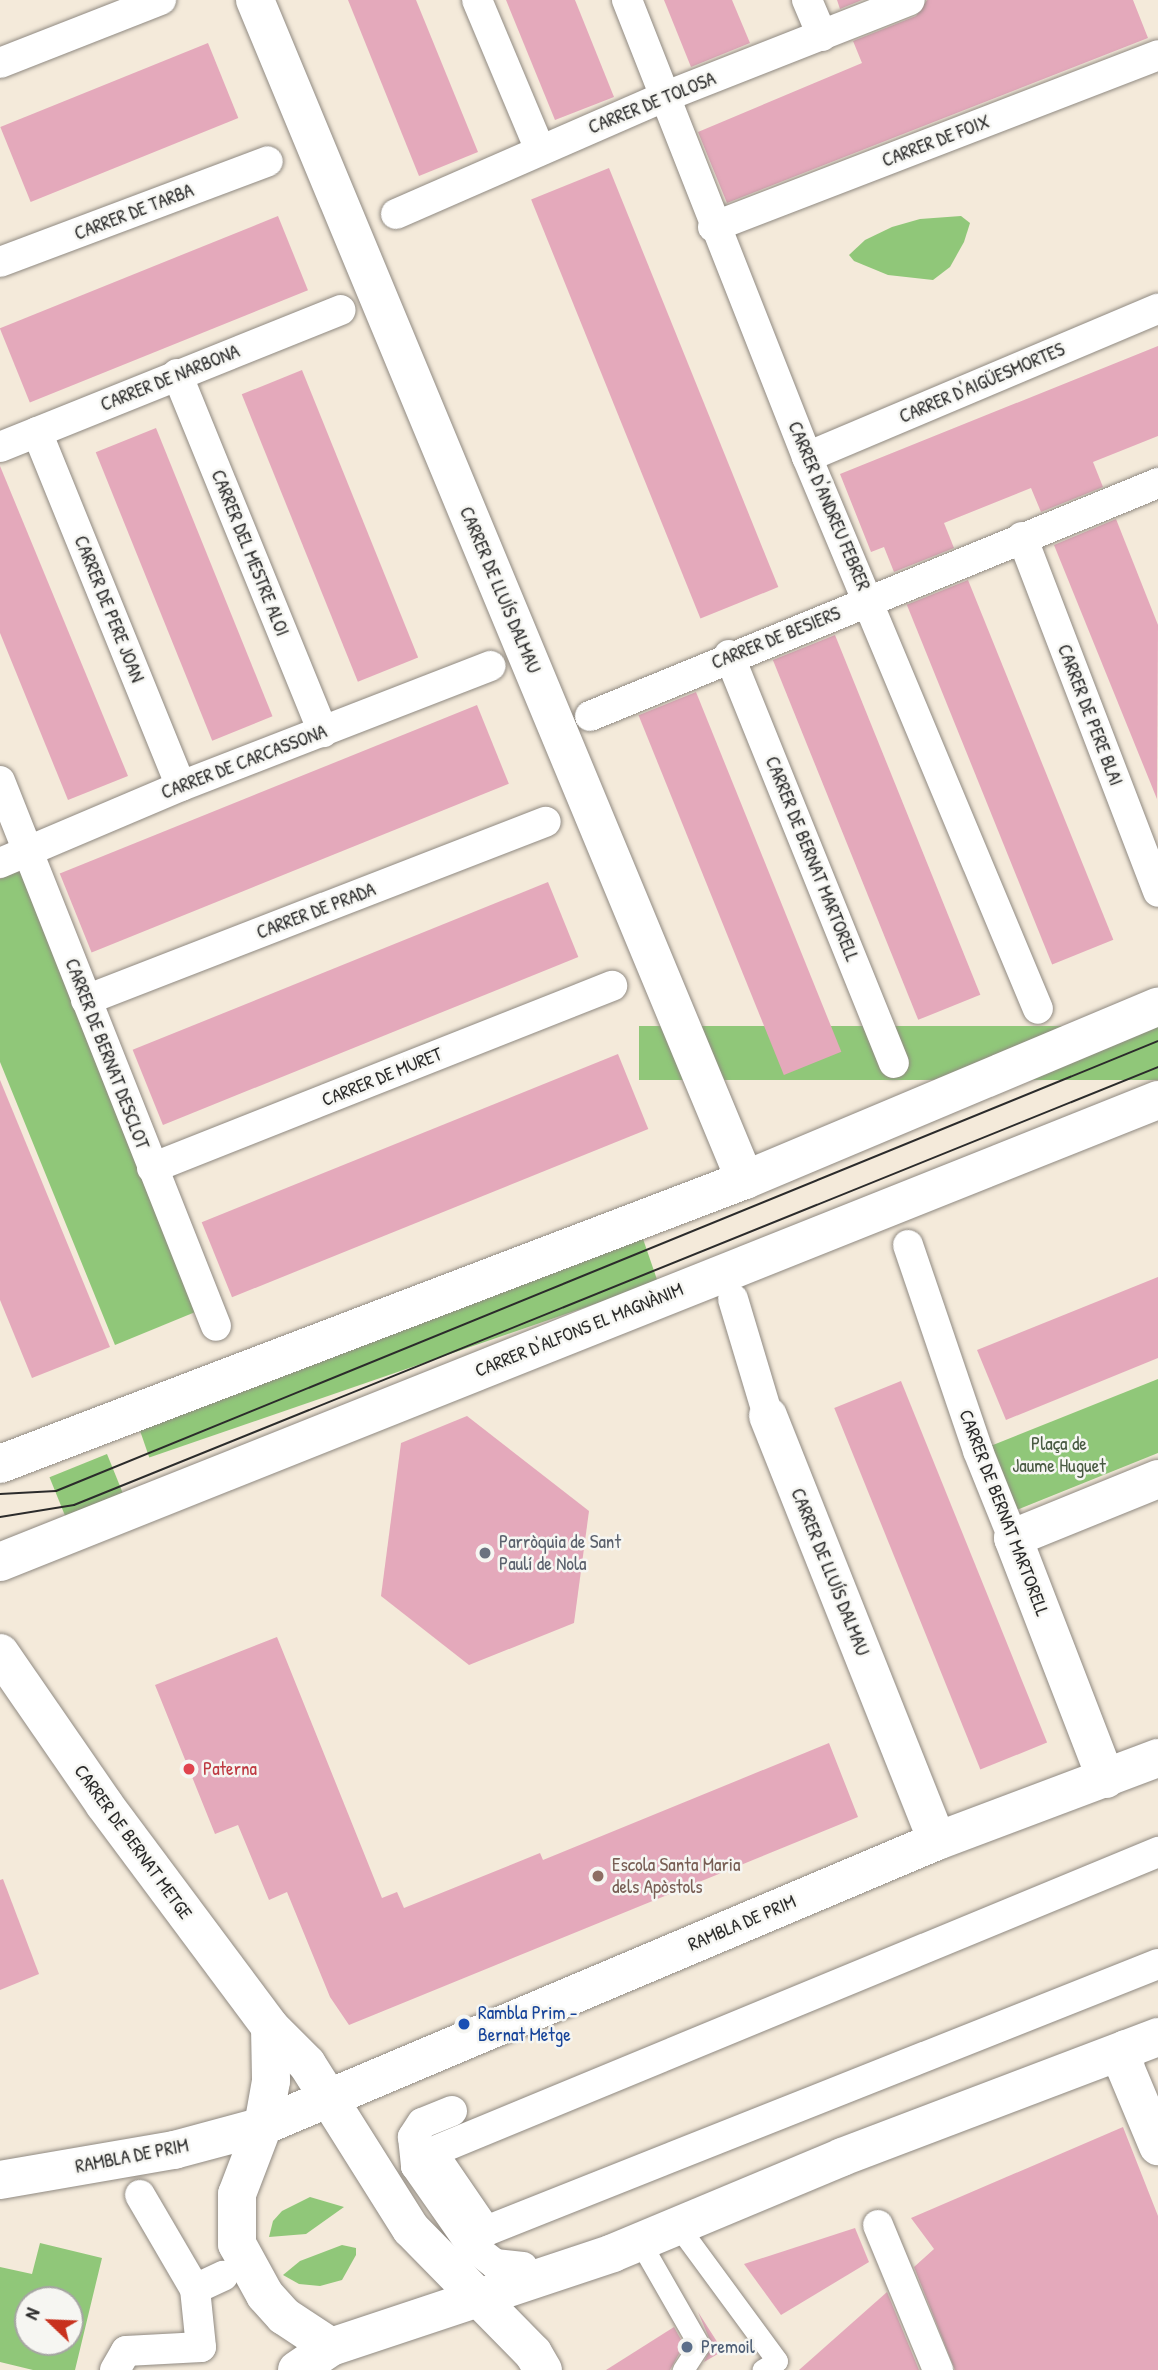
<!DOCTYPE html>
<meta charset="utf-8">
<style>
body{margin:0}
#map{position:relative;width:1158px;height:2370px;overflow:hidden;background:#f4eada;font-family:"Patrick Hand",sans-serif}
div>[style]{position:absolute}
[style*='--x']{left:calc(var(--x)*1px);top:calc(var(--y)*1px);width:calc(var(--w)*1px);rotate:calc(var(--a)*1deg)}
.green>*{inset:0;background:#90c779;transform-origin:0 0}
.building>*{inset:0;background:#e4a9bb;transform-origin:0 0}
.roads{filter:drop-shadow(0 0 2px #908a82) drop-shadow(0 0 2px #908a82)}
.service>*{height:21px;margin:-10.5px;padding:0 10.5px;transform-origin:10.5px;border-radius:10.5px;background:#fff}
.pedestrian>*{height:30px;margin:-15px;padding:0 15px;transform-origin:15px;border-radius:15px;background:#fff}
.minor>*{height:38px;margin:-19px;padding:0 19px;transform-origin:19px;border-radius:19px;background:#fff}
.secondary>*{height:38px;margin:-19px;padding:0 19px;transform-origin:19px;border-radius:19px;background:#fff}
.tram>*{height:2px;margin:-1px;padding:0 1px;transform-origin:1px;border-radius:1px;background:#2b2b2b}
.dots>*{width:19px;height:19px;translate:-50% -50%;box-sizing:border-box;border:4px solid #f6f6f2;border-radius:50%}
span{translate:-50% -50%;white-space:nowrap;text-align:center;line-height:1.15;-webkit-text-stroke:5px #f6f6f2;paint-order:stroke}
.street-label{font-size:19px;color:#2b2b2b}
.park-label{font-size:19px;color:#495a42}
.worship-label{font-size:19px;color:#5b616d}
.left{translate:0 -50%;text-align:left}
.health-label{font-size:19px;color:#be3a42}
.education-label{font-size:19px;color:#785e54}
.transit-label{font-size:19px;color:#164399}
.service-label{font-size:19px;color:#4e5e75}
.north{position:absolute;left:14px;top:2286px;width:70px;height:70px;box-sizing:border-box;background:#f6f6f2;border:2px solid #a5a5a2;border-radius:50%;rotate:293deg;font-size:19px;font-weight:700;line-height:28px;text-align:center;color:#2b2b2b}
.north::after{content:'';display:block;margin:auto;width:24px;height:32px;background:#c8321e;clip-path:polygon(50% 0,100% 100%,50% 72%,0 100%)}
</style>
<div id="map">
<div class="green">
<div style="clip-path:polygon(961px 216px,970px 223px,964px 242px,950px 267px,933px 280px,888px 275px,854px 261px,849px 255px,865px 240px,892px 227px,920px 219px)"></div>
<div style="clip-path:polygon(26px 868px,205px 1308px,115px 1345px,0 1062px,0 879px)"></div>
<div style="left:1158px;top:1026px;width:54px;height:519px;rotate:90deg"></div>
<div style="left:642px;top:1236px;width:49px;height:538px;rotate:71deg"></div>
<div style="clip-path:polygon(1158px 1379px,1158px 1453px,1004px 1515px,978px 1451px)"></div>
<div style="left:107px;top:1454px;width:48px;height:62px;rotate:68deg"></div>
<div style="clip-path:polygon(310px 2197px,344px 2207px,306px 2234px,269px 2237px,273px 2221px,282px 2211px)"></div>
<div style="clip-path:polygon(evenodd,40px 2243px,102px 2258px,75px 2370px,33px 2370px,0 2362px,0 2267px,32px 2274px,40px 2243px,28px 2300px,70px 2300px,70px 2342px,28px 2342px,28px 2300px)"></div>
<div style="clip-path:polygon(342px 2245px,356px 2248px,356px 2255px,342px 2280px,320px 2286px,299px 2284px,283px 2275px,300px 2261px)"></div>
</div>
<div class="building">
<div style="clip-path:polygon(348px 0,416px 0,478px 152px,419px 176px)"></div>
<div style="clip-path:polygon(506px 0,575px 0,614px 97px,555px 120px)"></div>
<div style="clip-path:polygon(664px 0,732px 0,750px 43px,691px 67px)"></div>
<div style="clip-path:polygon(837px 0,862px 0,840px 9px)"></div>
<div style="clip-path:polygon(927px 0,1133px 0,1148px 38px,727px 203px,698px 132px,862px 63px,853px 41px,916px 16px)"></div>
<div style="left:208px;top:43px;width:81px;height:224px;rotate:68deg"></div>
<div style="left:609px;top:168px;width:452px;height:84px;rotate:68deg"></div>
<div style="left:278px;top:216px;width:80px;height:300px;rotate:68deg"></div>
<div style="clip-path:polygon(1158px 346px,1158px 436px,1093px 462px,1103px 487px,1041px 512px,1031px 488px,944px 523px,954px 548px,894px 572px,884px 547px,871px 552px,840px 474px)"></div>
<div style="left:302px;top:370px;width:310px;height:65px;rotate:68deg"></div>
<div style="left:156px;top:428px;width:311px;height:65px;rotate:68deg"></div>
<div style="clip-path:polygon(0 466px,128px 776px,68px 800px,0 633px)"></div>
<div style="clip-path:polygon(1116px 519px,1158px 625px,1157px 799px,1054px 545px)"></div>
<div style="left:968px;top:580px;width:388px;height:66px;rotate:68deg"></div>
<div style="left:835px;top:635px;width:388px;height:67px;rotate:68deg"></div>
<div style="left:696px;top:692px;width:388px;height:62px;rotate:68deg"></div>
<div style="left:477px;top:705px;width:85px;height:450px;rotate:68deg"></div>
<div style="left:548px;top:882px;width:81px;height:448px;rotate:68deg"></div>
<div style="left:618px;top:1054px;width:81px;height:449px;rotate:68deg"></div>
<div style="clip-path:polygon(0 1080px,110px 1347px,32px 1378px,0 1300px)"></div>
<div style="clip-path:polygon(1158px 1277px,1158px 1358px,1006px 1420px,977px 1350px)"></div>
<div style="left:901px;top:1381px;width:390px;height:72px;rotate:68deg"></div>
<div style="clip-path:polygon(467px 1416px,589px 1511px,574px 1623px,469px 1665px,381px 1596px,401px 1443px)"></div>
<div style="clip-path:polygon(277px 1637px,382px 1898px,397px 1892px,404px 1908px,540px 1853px,543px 1860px,829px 1743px,858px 1817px,349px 2025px,330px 1997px,287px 1892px,269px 1900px,238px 1825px,215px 1834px,155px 1685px)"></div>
<div style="clip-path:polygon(3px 1879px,39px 1974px,0 1990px,0 1880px)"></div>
<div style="clip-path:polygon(1123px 2127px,1158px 2216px,1158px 2370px,955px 2370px,914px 2267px,934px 2249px,911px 2218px)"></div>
<div style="clip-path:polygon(855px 2228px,869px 2262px,781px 2315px,744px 2264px)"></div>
<div style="clip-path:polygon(887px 2292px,919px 2370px,799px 2370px)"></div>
<div style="clip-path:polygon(698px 2312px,723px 2351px,704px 2362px,712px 2345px)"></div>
<div style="clip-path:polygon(674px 2327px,684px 2345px,670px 2370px,606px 2370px)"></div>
</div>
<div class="roads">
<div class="service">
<div style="--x:678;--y:2226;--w:167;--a:53.7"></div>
<div style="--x:777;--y:2361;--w:17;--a:149"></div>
<div style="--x:640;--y:2242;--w:119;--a:60.2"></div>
<div style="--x:699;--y:2345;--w:30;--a:123"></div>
</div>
<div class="pedestrian">
<div style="--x:477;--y:0;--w:163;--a:67.2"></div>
<div style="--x:627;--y:0;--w:491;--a:68.5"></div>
<div style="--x:807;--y:457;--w:598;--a:67.29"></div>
<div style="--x:807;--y:0;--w:39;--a:67"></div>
<div style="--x:0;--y:63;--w:173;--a:-21.4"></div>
<div style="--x:396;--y:214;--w:292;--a:-23.6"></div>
<div style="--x:664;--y:97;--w:264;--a:-21.5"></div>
<div style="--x:713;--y:227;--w:477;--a:-21.1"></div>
<div style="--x:0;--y:262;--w:286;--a:-20.6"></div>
<div style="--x:177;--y:374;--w:387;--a:67.8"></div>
<div style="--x:37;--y:432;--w:382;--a:67.9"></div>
<div style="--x:0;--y:447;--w:367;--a:-21.9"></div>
<div style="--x:807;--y:457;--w:381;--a:-22.9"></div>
<div style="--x:1022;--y:537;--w:380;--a:69"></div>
<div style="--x:729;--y:655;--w:440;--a:68"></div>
<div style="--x:590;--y:716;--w:614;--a:-22.3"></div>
<div style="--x:0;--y:781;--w:586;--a:68.38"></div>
<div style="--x:0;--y:863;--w:197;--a:-23"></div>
<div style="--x:181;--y:786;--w:332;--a:-21.2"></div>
<div style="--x:86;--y:1000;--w:493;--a:-21.2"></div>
<div style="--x:152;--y:1168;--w:495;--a:-21.6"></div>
<div style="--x:908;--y:1245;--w:218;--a:71.2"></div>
<div style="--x:978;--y:1451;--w:94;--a:68.1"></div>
<div style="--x:733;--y:1299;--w:122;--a:73.3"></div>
<div style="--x:452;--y:2111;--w:32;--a:158"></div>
<div style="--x:422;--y:2123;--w:17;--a:123"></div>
<div style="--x:413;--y:2137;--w:29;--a:84"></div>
<div style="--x:416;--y:2166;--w:98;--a:55"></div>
<div style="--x:472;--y:2246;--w:29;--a:38"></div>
<div style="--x:495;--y:2264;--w:28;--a:6"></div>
<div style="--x:432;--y:2152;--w:96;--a:55.6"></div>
<div style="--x:486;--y:2231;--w:723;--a:-21.67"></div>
<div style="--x:416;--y:2166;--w:21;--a:-41"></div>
<div style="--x:432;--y:2152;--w:786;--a:-22.45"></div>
<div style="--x:140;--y:2195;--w:109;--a:59.7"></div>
<div style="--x:878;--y:2225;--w:157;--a:67.5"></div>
<div style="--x:115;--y:2370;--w:22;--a:-60"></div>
<div style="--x:126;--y:2351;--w:75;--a:-3.1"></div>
<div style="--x:201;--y:2347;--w:58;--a:-95.9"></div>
<div style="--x:195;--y:2289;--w:31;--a:-25"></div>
</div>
<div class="minor">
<div style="--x:255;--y:0;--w:1278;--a:67.45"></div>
<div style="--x:768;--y:1416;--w:457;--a:68.3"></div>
<div style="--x:0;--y:1464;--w:797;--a:-20.87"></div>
<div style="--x:745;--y:1180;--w:448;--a:-22.8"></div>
<div style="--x:0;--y:1562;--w:1247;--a:-21.75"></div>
<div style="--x:0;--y:1653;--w:183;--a:55.4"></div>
<div style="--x:104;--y:1804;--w:278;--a:53.3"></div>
<div style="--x:270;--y:2027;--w:52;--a:45"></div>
<div style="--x:307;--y:2064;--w:195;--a:57.8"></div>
<div style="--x:411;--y:2229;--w:174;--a:45.5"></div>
<div style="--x:533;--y:2353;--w:20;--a:60"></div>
<div style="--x:1106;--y:1779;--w:258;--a:-111.1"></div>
<div style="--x:1013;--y:1538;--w:157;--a:-22.1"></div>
<div style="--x:270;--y:2027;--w:54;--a:88.9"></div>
<div style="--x:271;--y:2081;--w:46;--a:100.1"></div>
<div style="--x:263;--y:2126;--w:73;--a:110.9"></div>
<div style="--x:237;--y:2194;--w:50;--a:90"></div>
<div style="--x:237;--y:2244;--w:58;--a:61.2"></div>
<div style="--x:265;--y:2295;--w:28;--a:48"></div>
<div style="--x:284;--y:2316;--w:56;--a:33.4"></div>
<div style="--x:1126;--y:2049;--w:18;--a:93"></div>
<div style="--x:1125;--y:2067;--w:86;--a:67.3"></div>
</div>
<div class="secondary">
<div style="--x:0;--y:2180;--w:177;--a:-9.8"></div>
<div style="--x:174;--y:2150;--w:92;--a:-15.1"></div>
<div style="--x:263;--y:2126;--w:732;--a:-22.92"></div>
<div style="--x:937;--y:1841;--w:236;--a:-20.6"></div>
<div style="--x:297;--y:2370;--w:41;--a:-34.1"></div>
<div style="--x:331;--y:2347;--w:297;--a:-18.4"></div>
<div style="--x:613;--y:2253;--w:248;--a:-22.7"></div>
<div style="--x:842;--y:2157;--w:338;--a:-20.8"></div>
</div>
</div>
<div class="tram">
<div style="--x:0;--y:1494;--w:56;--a:-3.1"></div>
<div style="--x:56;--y:1491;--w:1190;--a:-22.21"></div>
<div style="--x:0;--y:1517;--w:75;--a:-9.2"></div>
<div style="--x:74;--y:1505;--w:1169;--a:-22"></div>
</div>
<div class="dots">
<div style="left:485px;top:1553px;background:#6b7280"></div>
<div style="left:189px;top:1769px;background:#e0444e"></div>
<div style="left:598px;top:1876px;background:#8d6e63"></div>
<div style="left:464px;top:2024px;background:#1a4fb4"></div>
<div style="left:687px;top:2347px;background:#5c6f8a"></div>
</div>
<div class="street-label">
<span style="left:652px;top:103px;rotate:-22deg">CARRER DE TOLOSA</span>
<span style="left:936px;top:141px;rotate:-21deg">CARRER DE FOIX</span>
<span style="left:134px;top:212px;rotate:-21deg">CARRER DE TARBA</span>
<span style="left:170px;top:378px;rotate:-22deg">CARRER DE NARBONA</span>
<span style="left:982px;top:383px;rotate:-23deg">CARRER D'AIGÜESMORTES</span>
<span style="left:829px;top:506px;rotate:67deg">CARRER D'ANDREU FEBRER</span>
<span style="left:250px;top:553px;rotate:68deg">CARRER DEL MESTRE ALOI</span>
<span style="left:500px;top:590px;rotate:67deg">CARRER DE LLUÍS DALMAU</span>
<span style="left:109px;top:609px;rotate:68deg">CARRER DE PERE JOAN</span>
<span style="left:776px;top:638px;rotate:-22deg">CARRER DE BESIERS</span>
<span style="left:1090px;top:715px;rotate:69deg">CARRER DE PERE BLAI</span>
<span style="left:244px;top:762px;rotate:-21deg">CARRER DE CARCASSONA</span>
<span style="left:812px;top:859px;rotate:68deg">CARRER DE BERNAT MARTORELL</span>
<span style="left:316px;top:911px;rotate:-21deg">CARRER DE PRADA</span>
<span style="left:107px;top:1054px;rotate:69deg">CARRER DE BERNAT DESCLOT</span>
<span style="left:382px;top:1077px;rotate:-22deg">CARRER DE MURET</span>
<span style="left:579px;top:1330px;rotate:-22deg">CARRER D'ALFONS EL MAGNÀNIM</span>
<span style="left:1004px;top:1513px;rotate:69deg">CARRER DE BERNAT MARTORELL</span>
<span style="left:830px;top:1572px;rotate:68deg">CARRER DE LLUÍS DALMAU</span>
<span style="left:133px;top:1842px;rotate:54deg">CARRER DE BERNAT METGE</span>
<span style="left:742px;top:1923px;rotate:-23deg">RAMBLA DE PRIM</span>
<span style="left:132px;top:2156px;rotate:-11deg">RAMBLA DE PRIM</span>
</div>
<div class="park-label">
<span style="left:1059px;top:1455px">Plaça de<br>Jaume Huguet</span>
</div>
<div class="worship-label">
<span class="left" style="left:499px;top:1553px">Parròquia de Sant<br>Paulí de Nola</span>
</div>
<div class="health-label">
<span class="left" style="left:203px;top:1769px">Paterna</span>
</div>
<div class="education-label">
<span class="left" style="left:612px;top:1876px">Escola Santa Maria<br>dels Apòstols</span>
</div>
<div class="transit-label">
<span class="left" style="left:478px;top:2024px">Rambla Prim -<br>Bernat Metge</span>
</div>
<div class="service-label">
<span class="left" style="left:701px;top:2347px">Premoil</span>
</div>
<div class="north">N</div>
</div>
